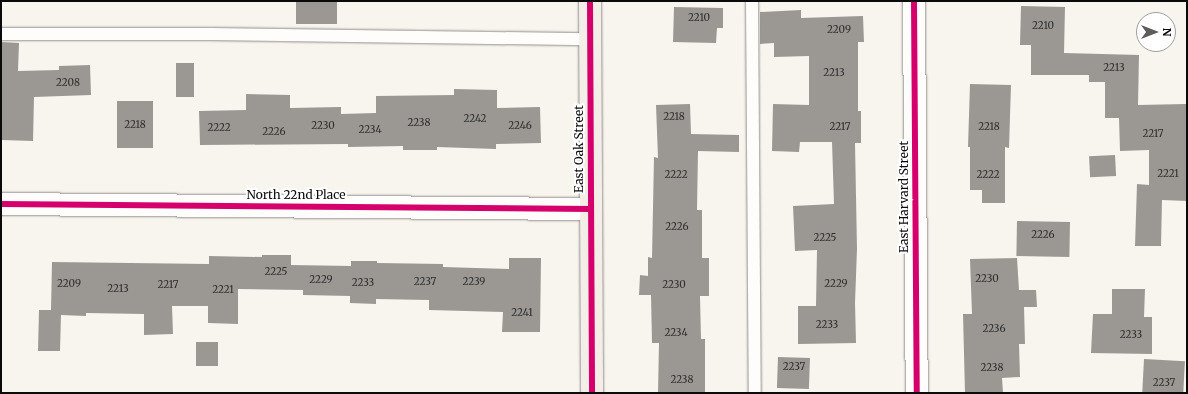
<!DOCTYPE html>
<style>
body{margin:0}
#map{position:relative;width:1188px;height:394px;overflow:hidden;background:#f8f4ee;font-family:Merriweather,serif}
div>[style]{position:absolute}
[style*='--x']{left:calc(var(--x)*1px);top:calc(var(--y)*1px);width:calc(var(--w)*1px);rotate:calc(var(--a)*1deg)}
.building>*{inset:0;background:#9b9894;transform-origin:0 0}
.roads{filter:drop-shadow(0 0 1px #918f8d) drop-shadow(0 0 1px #918f8d)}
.lane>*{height:12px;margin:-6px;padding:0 6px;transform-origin:6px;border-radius:6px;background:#fefdfc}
.street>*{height:22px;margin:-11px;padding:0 11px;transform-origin:11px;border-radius:11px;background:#fefdfc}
.secondary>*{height:22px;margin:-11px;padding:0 11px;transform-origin:11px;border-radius:11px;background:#f3efe8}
.cycleway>*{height:6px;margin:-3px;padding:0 3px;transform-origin:3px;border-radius:3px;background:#d6006c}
span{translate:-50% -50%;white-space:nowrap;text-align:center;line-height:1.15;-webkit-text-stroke:4px #fff;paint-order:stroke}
.number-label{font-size:10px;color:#2e2e2c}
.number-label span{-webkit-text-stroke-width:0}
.street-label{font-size:12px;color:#0a0a0a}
.frame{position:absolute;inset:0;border:2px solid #0a0a0a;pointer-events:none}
.north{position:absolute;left:1136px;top:12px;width:40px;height:40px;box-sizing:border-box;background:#fff;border:1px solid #9d9d9d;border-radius:50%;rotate:90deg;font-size:11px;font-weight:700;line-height:16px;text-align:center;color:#0a0a0a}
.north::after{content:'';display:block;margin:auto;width:14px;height:18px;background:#5d5c5a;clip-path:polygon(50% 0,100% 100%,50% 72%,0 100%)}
</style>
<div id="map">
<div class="building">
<div style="left:296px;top:1px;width:41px;height:23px"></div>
<div style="clip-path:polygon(1021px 6px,1065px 7px,1064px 53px,1139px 55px,1138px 105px,1187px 104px,1187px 201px,1162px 200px,1161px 246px,1135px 246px,1137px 184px,1149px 185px,1149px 150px,1120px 151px,1119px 118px,1105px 118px,1105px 82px,1089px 82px,1089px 75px,1031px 75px,1031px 45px,1020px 45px)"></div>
<div style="clip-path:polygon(674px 7px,723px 8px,723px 28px,717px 28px,716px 43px,673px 42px)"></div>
<div style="clip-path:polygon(801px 10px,801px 18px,863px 16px,864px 42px,858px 42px,858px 111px,861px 111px,861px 143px,855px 143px,857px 249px,855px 303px,856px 343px,798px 344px,798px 306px,816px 306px,817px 250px,795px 251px,793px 206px,834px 204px,832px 142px,800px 142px,799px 152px,772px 151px,773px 104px,809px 105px,809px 56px,774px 57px,774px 43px,760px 44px,760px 12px)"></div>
<div style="clip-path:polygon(1px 42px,19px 43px,18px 71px,59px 70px,59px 66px,90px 65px,91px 95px,34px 97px,33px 141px,2px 140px)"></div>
<div style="left:176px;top:63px;width:18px;height:34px"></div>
<div style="clip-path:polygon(970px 84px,1011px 85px,1009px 148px,1005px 147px,1005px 203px,982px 203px,982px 190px,970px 190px,970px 147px,968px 147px)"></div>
<div style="clip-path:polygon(454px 89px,497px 90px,497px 108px,540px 107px,541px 143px,496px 144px,496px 149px,437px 147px,437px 150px,403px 150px,403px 146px,348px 147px,348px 144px,200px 145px,199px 111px,246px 110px,246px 94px,290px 95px,290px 108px,341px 107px,341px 114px,376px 113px,376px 96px,454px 95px)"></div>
<div style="left:117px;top:101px;width:36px;height:47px"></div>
<div style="clip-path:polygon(690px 104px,691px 134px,739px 135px,739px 152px,698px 151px,697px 210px,702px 210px,702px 258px,709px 258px,709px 296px,700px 296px,701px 339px,705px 339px,705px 393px,658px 393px,659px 343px,652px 343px,651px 295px,639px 295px,640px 275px,648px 276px,648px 257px,652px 258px,654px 157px,658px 158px,656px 105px)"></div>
<div style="left:1115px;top:155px;width:21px;height:26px;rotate:87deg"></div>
<div style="left:1017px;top:221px;width:53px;height:35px;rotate:1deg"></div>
<div style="clip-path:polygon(262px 255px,291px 255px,291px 265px,351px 266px,351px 261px,377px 261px,377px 263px,443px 264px,443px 267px,509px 269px,509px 258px,541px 258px,540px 332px,502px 332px,503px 312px,429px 310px,429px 300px,376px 299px,376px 304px,350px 303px,350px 296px,303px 295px,303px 290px,238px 289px,238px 324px,208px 323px,208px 306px,172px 306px,173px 334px,144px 335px,144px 314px,86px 313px,86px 316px,61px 315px,60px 351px,38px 351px,39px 310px,51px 310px,52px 262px,209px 264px,209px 256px,262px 257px)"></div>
<div style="clip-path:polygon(1017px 258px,1019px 290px,1036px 290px,1037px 307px,1024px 307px,1025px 344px,1019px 344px,1020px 377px,1002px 378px,1003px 393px,965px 393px,963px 314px,972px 314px,970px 259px)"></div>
<div style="clip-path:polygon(1112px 289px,1145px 289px,1144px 317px,1152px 317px,1152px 354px,1091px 353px,1093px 314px,1112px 314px)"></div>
<div style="left:196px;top:342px;width:22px;height:24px"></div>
<div style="left:778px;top:357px;width:32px;height:31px;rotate:2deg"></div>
<div style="left:1144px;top:359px;width:41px;height:34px;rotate:3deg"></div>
</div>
<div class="roads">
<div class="lane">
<div style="--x:752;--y:1;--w:392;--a:89.6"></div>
<div style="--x:1;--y:34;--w:210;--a:0"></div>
<div style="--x:211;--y:34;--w:379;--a:0.8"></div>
</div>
<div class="street">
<div style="--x:914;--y:1;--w:392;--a:89.6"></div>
<div style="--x:1;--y:204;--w:590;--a:0.49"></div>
</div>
<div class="secondary">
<div style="--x:590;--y:1;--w:392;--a:89.7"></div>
</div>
</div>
<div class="cycleway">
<div style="--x:590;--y:1;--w:392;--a:89.7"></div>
<div style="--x:914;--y:1;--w:392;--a:89.6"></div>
<div style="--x:1;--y:204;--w:590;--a:0.49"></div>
</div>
<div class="number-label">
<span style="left:699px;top:18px">2210</span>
<span style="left:1043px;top:26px">2210</span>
<span style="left:839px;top:30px">2209</span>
<span style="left:1114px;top:68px">2213</span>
<span style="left:834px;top:73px">2213</span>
<span style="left:68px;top:83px">2208</span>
<span style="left:674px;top:117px">2218</span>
<span style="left:475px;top:119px">2242</span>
<span style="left:419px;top:123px">2238</span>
<span style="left:135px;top:125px">2218</span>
<span style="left:323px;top:126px">2230</span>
<span style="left:520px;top:126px">2246</span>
<span style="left:840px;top:127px">2217</span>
<span style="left:989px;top:127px">2218</span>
<span style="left:219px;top:128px">2222</span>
<span style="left:370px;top:130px">2234</span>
<span style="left:274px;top:132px">2226</span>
<span style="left:1153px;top:134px">2217</span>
<span style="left:1168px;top:174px">2221</span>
<span style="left:676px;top:175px">2222</span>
<span style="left:988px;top:175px">2222</span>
<span style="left:677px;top:227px">2226</span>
<span style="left:1043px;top:235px">2226</span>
<span style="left:825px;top:238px">2225</span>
<span style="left:276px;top:272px">2225</span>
<span style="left:987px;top:279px">2230</span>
<span style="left:321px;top:280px">2229</span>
<span style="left:425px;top:282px">2237</span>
<span style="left:474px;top:282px">2239</span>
<span style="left:363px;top:283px">2233</span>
<span style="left:69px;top:284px">2209</span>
<span style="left:836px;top:284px">2229</span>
<span style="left:168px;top:285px">2217</span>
<span style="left:674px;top:285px">2230</span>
<span style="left:118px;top:289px">2213</span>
<span style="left:223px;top:290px">2221</span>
<span style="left:522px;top:313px">2241</span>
<span style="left:827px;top:325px">2233</span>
<span style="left:994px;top:329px">2236</span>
<span style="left:676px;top:333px">2234</span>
<span style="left:1131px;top:335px">2233</span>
<span style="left:794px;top:367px">2237</span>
<span style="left:992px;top:368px">2238</span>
<span style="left:682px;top:380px">2238</span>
<span style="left:1164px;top:383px">2237</span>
</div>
<div class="street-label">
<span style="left:579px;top:149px;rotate:-90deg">East Oak Street</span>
<span style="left:296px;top:195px">North 22nd Place</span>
<span style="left:904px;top:197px;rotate:-90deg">East Harvard Street</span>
</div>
<div class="frame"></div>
<div class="north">N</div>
</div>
